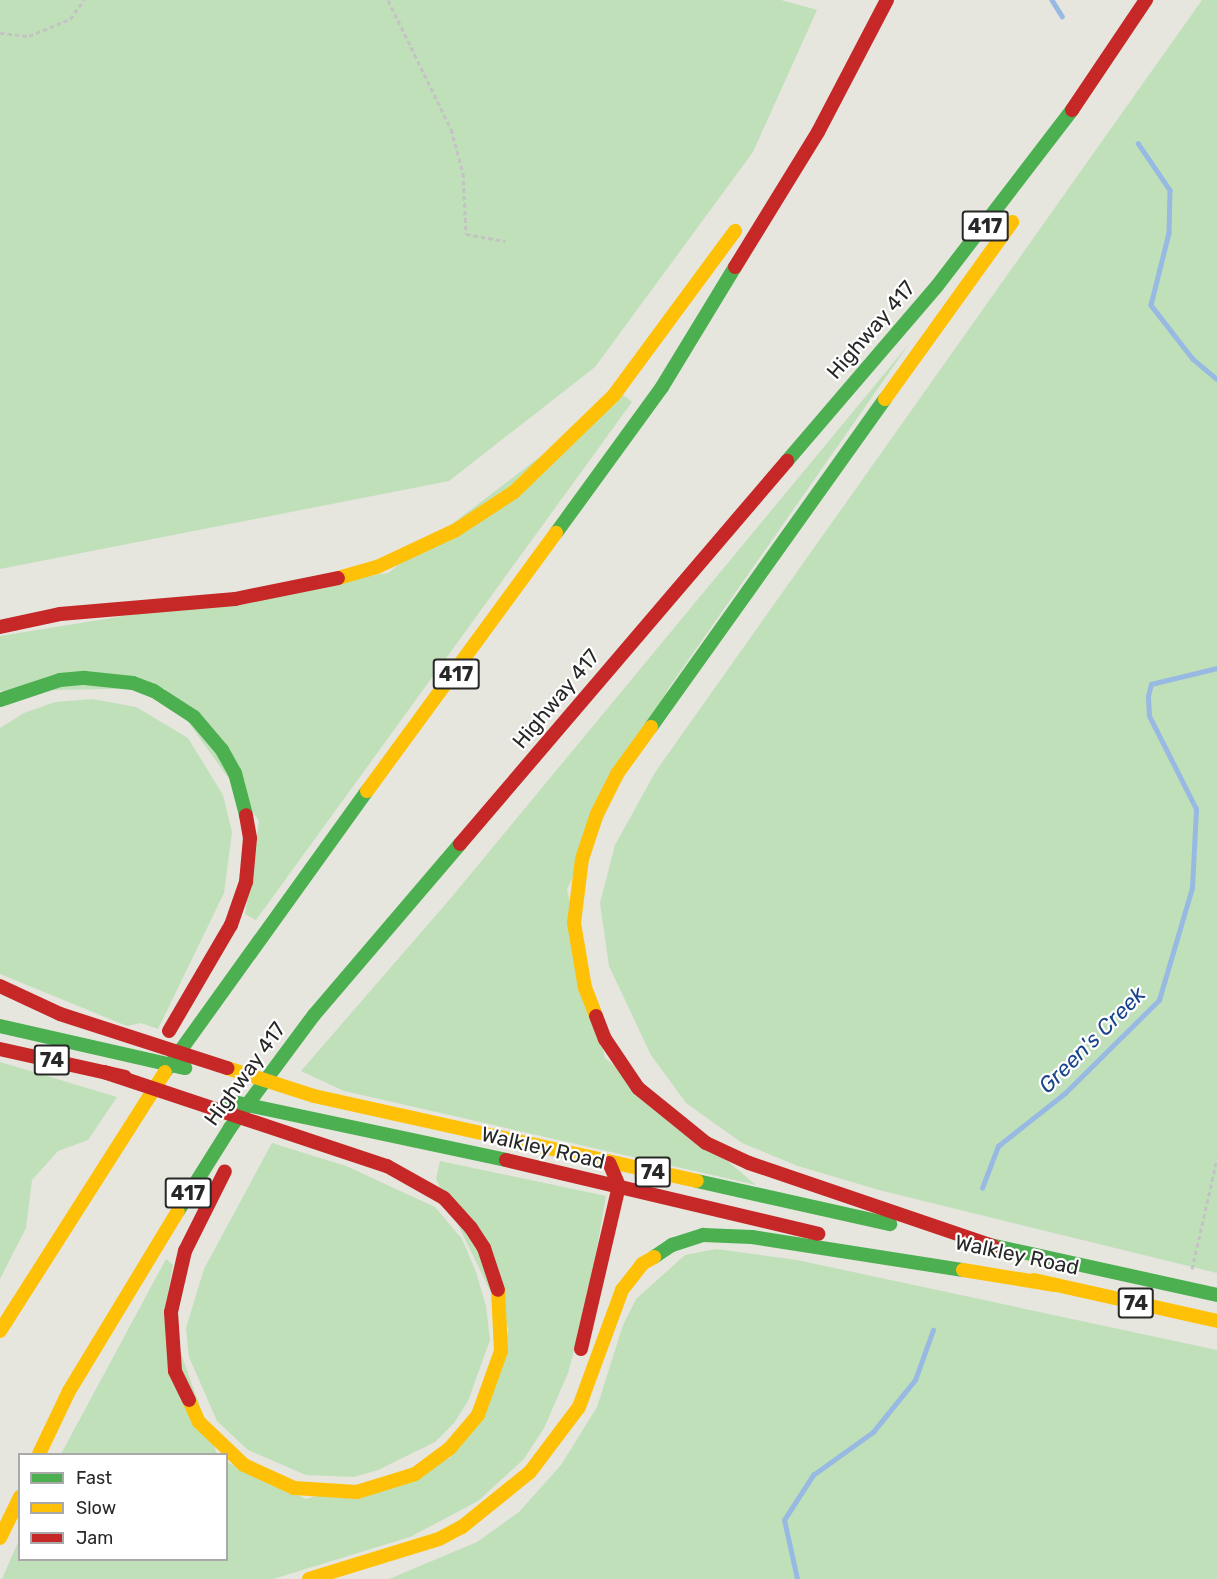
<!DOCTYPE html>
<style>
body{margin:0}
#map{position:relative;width:1217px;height:1579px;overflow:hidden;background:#e6e5de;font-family:Rubik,sans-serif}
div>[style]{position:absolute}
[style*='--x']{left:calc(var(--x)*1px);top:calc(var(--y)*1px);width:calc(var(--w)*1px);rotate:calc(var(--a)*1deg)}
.green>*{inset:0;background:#c0e0ba}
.stream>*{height:4.5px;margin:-2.25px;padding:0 2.25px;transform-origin:2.25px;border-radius:2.25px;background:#98bae2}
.path>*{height:3px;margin-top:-1.5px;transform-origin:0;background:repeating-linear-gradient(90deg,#c4c3c3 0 4.5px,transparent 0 7.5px)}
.fast>*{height:14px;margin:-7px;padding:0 7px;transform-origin:7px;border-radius:7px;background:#4caf50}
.slow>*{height:14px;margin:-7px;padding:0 7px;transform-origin:7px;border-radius:7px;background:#ffc107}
.jam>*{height:14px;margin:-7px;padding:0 7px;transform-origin:7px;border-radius:7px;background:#c62828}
span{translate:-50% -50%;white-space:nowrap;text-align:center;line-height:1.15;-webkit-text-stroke:4.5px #fff;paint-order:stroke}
.shield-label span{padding:2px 4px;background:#fff;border:2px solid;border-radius:4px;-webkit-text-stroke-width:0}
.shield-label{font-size:20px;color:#282828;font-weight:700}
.street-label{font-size:21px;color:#282828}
.water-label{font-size:22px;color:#19458c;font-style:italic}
.legend{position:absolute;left:18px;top:1453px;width:210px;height:108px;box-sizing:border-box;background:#fff;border:2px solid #a9a9a9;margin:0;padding:8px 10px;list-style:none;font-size:18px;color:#282828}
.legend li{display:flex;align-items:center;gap:12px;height:30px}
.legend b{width:30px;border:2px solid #a9a9a9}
</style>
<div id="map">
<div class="green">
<div style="clip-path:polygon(0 0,781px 0,817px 10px,753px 152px,595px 367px,449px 481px,0 569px)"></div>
<div style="clip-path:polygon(1202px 0,1217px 0,1217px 1273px,879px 1190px,798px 1166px,742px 1143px,686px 1103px,651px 1055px,609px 966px,600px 903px,615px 845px,656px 771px)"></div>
<div style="clip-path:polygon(909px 344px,668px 689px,567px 889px,605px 1058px,756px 1185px,344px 1091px,301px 1071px,450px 899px)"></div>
<div style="clip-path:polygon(622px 394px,632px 402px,256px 920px,245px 914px,259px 821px,164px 688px,0 691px,0 636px,388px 573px)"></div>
<div style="clip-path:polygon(92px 699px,136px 707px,188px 738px,223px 795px,232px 832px,224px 893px,158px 1029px,141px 1023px,127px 1026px,0 974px,0 728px,24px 713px,55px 702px)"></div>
<div style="clip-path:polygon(0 1062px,117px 1097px,88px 1140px,58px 1151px,32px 1180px,26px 1228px,0 1279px)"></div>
<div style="clip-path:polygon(272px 1143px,346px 1166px,435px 1207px,462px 1239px,476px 1272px,486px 1306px,490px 1340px,468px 1401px,454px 1423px,435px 1442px,378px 1470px,354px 1477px,306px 1475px,248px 1450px,217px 1421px,189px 1357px,186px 1328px,204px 1269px)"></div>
<div style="clip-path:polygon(440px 1161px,606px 1196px,588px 1299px,568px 1373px,544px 1428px,524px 1459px,478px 1501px,410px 1537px,273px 1579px,2px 1579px,19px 1540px,20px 1560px,226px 1560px,227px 1462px,306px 1499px,450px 1458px,509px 1330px,436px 1179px)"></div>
<div style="clip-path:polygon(716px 1249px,797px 1260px,1217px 1350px,1217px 1579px,389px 1579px,477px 1542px,519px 1512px,561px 1465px,597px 1407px,623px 1325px,636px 1299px,685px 1255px)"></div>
<div style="clip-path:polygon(166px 1259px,173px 1265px,165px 1309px,217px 1454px,61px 1454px)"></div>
</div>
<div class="stream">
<div style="--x:1052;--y:0;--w:19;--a:58"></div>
<div style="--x:1138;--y:143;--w:57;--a:55.8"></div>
<div style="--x:1170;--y:190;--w:43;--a:91.3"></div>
<div style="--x:1169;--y:233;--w:74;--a:104"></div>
<div style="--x:1151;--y:305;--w:68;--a:52.1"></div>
<div style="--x:1193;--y:359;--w:31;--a:40"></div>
<div style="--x:982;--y:1188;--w:45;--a:-69.1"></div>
<div style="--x:998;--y:1146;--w:85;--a:-38.3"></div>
<div style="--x:1065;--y:1093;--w:132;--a:-44.7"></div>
<div style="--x:1159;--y:1000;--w:117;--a:-73.6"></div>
<div style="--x:1192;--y:888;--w:79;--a:-87.1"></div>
<div style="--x:1196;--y:809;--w:104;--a:-116.8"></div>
<div style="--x:1149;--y:716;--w:20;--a:-93"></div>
<div style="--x:1148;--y:696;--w:12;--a:-76"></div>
<div style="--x:1151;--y:684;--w:68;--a:-13.6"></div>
<div style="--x:797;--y:1579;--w:60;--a:-102.4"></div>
<div style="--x:784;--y:1520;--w:54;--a:-57.2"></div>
<div style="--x:813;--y:1475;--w:74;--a:-35.6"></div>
<div style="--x:873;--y:1432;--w:67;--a:-51.1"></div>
<div style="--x:915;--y:1380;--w:53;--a:-70.2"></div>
</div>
<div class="path">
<div style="--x:388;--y:0;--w:144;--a:64"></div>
<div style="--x:451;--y:129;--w:46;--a:74.7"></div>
<div style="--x:463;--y:173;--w:61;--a:87.2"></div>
<div style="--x:466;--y:234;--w:40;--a:10"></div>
<div style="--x:0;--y:33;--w:29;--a:6"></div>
<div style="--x:29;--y:36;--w:44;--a:-22.5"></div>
<div style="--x:70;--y:19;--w:24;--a:-54"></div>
<div style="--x:1192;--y:1269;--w:113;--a:-77.2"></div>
</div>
<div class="fast">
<div style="--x:787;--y:461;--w:230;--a:-49.4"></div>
<div style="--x:937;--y:286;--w:222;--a:-52.5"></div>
<div style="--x:556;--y:533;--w:180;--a:-54"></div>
<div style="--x:662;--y:387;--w:140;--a:-58.7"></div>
<div style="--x:0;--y:700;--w:63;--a:-18.4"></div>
<div style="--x:60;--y:680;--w:25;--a:-5"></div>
<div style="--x:85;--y:678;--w:48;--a:5.9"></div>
<div style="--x:133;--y:683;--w:22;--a:21"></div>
<div style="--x:154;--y:691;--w:48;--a:33"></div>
<div style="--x:194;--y:717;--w:43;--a:49.7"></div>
<div style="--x:222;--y:750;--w:26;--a:61"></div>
<div style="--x:235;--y:773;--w:43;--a:75.3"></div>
<div style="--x:651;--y:727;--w:403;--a:-54.5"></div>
<div style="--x:0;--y:1026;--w:190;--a:12.8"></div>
<div style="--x:165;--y:1072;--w:346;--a:-54.3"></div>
<div style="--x:229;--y:1101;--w:283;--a:12"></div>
<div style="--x:697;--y:1181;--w:198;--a:12.6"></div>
<div style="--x:178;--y:1211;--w:98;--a:-57.9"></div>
<div style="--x:230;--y:1128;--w:141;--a:-53.4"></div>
<div style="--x:314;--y:1015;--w:225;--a:-49.5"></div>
<div style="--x:972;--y:1241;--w:251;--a:12.4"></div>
<div style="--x:654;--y:1257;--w:22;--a:-34"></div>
<div style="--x:672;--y:1245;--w:33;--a:-18"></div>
<div style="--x:703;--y:1235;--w:49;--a:2.3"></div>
<div style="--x:752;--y:1237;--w:214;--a:8.9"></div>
</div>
<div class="slow">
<div style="--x:885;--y:399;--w:218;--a:-54.3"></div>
<div style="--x:338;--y:578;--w:41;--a:-15.8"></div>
<div style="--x:377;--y:567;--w:87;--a:-25.1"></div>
<div style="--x:456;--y:530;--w:69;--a:-33.2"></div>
<div style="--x:514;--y:492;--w:139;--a:-44.1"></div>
<div style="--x:614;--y:395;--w:204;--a:-53.6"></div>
<div style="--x:367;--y:791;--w:320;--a:-53.8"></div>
<div style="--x:596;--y:1016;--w:30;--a:-111"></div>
<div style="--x:585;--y:988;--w:66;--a:-99.6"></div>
<div style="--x:574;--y:923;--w:64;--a:-82.9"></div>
<div style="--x:582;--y:859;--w:47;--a:-71.6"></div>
<div style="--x:597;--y:814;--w:45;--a:-63.4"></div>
<div style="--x:617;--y:774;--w:58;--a:-54.1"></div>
<div style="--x:227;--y:1068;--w:91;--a:17.8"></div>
<div style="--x:314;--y:1096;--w:392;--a:12.5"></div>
<div style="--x:963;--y:1270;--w:93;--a:9.3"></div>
<div style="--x:1034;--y:1280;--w:188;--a:12.6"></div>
<div style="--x:0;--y:1331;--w:307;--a:-57.5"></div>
<div style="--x:189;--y:1400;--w:24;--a:66"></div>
<div style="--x:199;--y:1422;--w:62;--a:43.7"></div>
<div style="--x:244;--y:1465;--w:55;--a:24.7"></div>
<div style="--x:294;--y:1488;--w:63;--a:3.6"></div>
<div style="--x:357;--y:1492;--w:61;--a:-17.2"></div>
<div style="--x:415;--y:1474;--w:44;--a:-36.6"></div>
<div style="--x:450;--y:1448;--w:43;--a:-49.7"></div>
<div style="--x:478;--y:1415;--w:68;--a:-70.2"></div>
<div style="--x:501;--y:1351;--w:61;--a:-92.8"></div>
<div style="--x:39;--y:1454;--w:70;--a:-64.5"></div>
<div style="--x:69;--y:1391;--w:210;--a:-58.8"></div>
<div style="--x:0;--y:1538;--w:46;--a:-64"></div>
<div style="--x:309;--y:1579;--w:136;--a:-17.1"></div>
<div style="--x:439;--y:1539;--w:26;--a:-28"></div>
<div style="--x:462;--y:1527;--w:87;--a:-39"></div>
<div style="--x:530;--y:1472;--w:81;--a:-53"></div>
<div style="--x:579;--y:1407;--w:125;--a:-69.8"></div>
<div style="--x:622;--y:1290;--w:33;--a:-52"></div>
<div style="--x:642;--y:1264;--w:14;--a:-30"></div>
</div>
<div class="jam">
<div style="--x:1072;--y:110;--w:133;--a:-56.1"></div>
<div style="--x:735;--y:267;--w:158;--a:-58.4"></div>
<div style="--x:818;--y:132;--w:149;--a:-62.4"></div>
<div style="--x:0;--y:627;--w:61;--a:-12.2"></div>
<div style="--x:60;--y:614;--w:176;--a:-4.9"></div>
<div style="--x:235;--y:599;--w:105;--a:-11.5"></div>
<div style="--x:460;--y:844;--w:504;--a:-49.51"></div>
<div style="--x:0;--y:986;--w:66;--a:25"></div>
<div style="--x:60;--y:1014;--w:176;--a:17.9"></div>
<div style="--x:596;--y:1016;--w:25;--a:69"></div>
<div style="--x:605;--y:1039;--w:59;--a:56"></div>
<div style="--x:638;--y:1088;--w:87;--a:39"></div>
<div style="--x:706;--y:1143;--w:47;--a:24.9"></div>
<div style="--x:749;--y:1163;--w:258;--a:18.8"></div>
<div style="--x:169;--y:1031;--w:123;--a:-59.7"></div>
<div style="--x:231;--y:925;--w:46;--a:-70.8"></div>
<div style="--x:246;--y:882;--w:44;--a:-84.8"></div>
<div style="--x:250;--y:838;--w:23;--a:-100"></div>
<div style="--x:0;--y:1049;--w:128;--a:12.6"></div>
<div style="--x:104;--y:1072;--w:298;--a:18.4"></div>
<div style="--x:387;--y:1166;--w:65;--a:29.3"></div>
<div style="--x:444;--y:1198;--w:40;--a:48"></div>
<div style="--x:471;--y:1228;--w:24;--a:57"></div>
<div style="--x:484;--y:1248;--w:44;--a:71.6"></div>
<div style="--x:506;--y:1160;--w:321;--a:13.3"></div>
<div style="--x:581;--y:1349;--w:167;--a:-76.9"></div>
<div style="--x:619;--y:1186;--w:25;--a:-113"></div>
<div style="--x:189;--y:1400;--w:32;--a:-116"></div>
<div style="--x:175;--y:1371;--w:59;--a:-93.9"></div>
<div style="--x:171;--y:1312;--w:63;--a:-77.1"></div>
<div style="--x:185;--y:1251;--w:89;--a:-63.4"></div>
</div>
<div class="shield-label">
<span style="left:985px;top:226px">417</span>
<span style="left:456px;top:674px">417</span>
<span style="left:52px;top:1060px">74</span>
<span style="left:653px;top:1172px">74</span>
<span style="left:188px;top:1193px">417</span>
<span style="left:1136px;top:1303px">74</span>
</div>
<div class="street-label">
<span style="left:871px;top:330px;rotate:-49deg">Highway 417</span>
<span style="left:556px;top:699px;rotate:-50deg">Highway 417</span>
<span style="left:245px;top:1074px;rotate:-54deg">Highway 417</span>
<span style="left:543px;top:1148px;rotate:13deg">Walkley Road</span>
<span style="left:1017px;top:1255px;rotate:12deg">Walkley Road</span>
</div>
<div class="water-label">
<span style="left:1092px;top:1040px;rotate:-45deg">Green's Creek</span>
</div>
<ul class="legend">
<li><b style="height:8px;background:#4caf50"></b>Fast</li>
<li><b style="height:8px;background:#ffc107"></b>Slow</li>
<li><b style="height:8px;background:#c62828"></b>Jam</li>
</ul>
</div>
